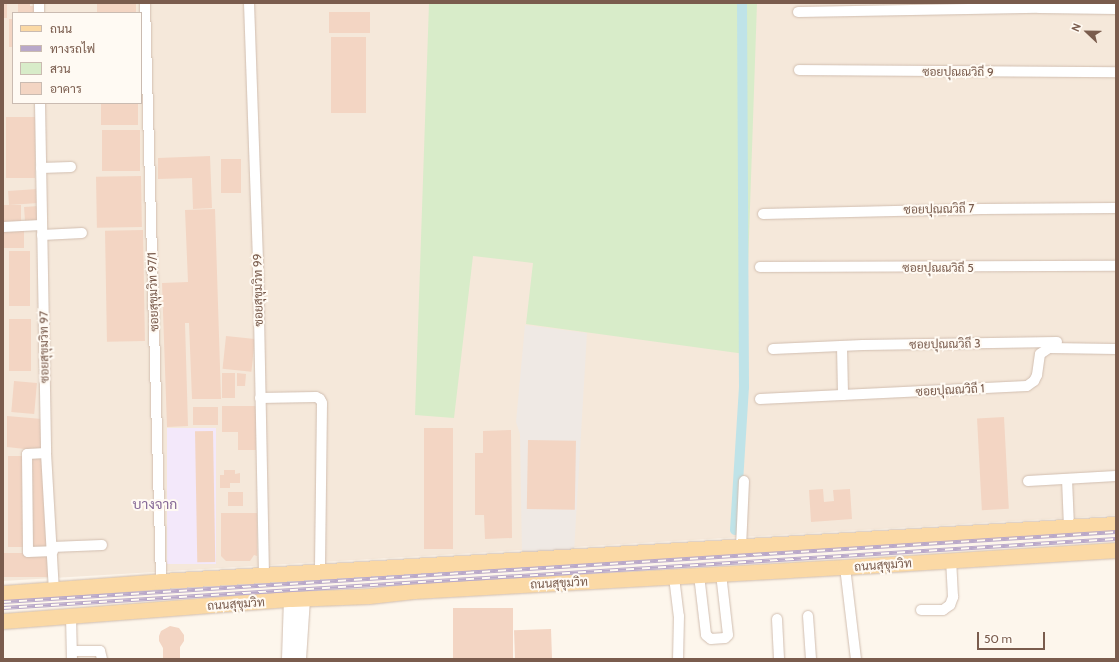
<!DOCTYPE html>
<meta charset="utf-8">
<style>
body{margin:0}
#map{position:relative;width:1119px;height:662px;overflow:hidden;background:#fdf6ec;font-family:Cabin,Sarabun,sans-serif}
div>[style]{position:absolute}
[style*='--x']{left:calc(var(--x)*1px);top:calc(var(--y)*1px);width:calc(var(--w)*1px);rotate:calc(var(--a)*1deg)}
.residential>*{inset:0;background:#f5e8da}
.industrial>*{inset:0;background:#efe9e4}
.education>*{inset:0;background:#f3e8fa;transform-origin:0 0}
.green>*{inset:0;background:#d8ecc9}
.canal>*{height:10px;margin:-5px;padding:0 5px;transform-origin:5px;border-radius:5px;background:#bfe3e8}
.building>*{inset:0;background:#f3d5c3;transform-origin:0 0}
.roads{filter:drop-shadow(0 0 1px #d1beb0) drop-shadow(0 0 1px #d1beb0)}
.street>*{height:10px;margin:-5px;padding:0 5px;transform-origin:5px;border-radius:5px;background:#fff}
.secondary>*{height:14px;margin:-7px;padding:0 7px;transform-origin:7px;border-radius:7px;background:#fff}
.primary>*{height:15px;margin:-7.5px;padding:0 7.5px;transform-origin:7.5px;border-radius:7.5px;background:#fbd9a5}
.rail>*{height:4px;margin-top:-2px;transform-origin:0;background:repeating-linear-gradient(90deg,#fffaf3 0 8px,#b9a8c9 0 16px);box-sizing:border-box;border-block:1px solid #b9a8c9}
span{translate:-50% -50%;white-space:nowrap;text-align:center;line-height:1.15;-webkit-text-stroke:4px #fffaf3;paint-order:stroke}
.street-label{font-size:12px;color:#7a5c4d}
.quarter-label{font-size:14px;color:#846695}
.frame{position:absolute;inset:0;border:4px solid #7a5c4d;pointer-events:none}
.legend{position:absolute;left:12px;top:12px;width:130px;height:92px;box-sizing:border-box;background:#fffaf3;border:1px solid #cabbb1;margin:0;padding:5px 7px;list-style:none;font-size:12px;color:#7a5c4d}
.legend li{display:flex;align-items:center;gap:8px;height:20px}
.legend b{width:20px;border:1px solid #cabbb1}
.north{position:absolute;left:1067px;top:12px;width:40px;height:40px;-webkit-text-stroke:3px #fffaf3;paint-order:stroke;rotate:292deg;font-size:11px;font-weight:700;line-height:16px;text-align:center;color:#7a5c4d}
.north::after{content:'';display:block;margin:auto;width:14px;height:18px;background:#7a5c4d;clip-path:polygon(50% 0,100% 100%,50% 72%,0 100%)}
.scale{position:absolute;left:977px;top:632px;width:68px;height:18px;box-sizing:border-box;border:2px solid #7a5c4d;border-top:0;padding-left:5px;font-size:12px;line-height:14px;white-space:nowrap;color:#7a5c4d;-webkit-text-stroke:3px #fffaf3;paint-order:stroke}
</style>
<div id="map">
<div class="residential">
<div style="clip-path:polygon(evenodd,3px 3px,1116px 3px,1116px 515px,3px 581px,3px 3px,13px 13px,141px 13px,141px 103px,13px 103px,13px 13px)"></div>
</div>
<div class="industrial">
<div style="clip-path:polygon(525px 325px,587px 333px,574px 552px,522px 555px,520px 434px,516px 422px)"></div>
</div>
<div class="education">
<div style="left:216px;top:428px;width:136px;height:49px;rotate:90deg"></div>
</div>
<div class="green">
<div style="clip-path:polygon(429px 3px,757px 3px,745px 354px,526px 324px,533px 263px,473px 256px,454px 418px,415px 415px)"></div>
</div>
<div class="canal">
<div style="--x:735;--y:530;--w:143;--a:-86.4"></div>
<div style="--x:744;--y:387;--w:384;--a:-90.3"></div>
</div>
<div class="building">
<div style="left:3px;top:3px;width:4px;height:15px"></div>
<div style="clip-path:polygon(18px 3px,30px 3px,30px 6px,34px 6px,34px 13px,18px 13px)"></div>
<div style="left:97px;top:3px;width:39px;height:10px"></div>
<div style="left:329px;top:12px;width:41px;height:21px"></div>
<div style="left:9px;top:19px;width:4px;height:28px"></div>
<div style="left:331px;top:37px;width:35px;height:76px"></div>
<div style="left:101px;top:103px;width:37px;height:22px"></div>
<div style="left:6px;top:117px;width:29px;height:61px"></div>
<div style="left:140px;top:130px;width:41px;height:38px;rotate:90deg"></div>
<div style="clip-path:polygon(210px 156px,212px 208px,193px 209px,192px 178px,158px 179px,158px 158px)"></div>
<div style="left:221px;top:159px;width:20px;height:34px"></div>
<div style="left:141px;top:176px;width:51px;height:45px;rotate:89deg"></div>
<div style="left:37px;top:189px;width:14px;height:29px;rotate:86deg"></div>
<div style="left:21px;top:205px;width:17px;height:18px;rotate:90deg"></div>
<div style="left:39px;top:206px;width:15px;height:15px;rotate:86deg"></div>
<div style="clip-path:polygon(215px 209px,221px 399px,192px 399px,189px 323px,185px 323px,188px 426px,167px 427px,162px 283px,188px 282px,185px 210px)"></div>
<div style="left:4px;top:229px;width:20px;height:19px"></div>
<div style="left:143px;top:230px;width:111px;height:38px;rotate:89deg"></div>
<div style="left:9px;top:251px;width:21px;height:55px"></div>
<div style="left:9px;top:319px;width:22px;height:52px"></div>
<div style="left:226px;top:336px;width:29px;height:33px;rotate:6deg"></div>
<div style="left:222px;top:373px;width:13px;height:25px"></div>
<div style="clip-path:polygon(237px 373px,246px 374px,245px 386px,237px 386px)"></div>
<div style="left:14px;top:381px;width:23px;height:31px;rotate:5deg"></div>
<div style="clip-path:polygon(222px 406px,256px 406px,256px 450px,238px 450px,238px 432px,222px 432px)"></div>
<div style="left:218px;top:407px;width:18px;height:25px;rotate:90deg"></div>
<div style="clip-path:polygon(7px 416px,42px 419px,43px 451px,7px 447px)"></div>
<div style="left:1004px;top:417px;width:92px;height:27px;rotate:87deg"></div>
<div style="left:453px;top:428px;width:121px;height:29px;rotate:90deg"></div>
<div style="clip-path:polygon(511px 430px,512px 538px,485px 539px,484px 515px,475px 515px,475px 453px,483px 453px,483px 431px)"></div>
<div style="left:213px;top:431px;width:131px;height:18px;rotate:89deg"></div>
<div style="left:528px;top:440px;width:48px;height:69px;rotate:1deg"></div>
<div style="left:8px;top:456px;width:17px;height:91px"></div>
<div style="left:46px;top:458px;width:91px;height:17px;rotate:89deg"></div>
<div style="clip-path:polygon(224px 470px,235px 470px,235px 474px,240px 473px,240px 483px,230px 483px,230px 488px,220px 488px,220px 475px,224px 475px)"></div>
<div style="clip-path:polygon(823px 489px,824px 502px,834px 501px,833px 490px,850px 489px,852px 519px,811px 522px,809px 490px)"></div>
<div style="left:228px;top:492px;width:15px;height:14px"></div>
<div style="clip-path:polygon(221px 513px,257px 513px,257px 556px,254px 555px,250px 561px,226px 561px,221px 556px)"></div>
<div style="left:52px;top:553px;width:24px;height:49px;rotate:90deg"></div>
<div style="left:453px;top:608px;width:60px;height:51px"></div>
<div style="clip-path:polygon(170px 626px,179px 628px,184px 635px,184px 641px,180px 647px,180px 659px,163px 659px,163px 648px,159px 641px,159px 636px,161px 631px)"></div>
<div style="left:551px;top:629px;width:30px;height:37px;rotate:88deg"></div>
</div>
<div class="roads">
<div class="street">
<div style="--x:39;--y:3;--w:10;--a:90"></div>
<div style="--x:145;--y:3;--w:578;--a:88.41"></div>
<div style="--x:249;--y:3;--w:260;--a:88"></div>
<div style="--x:258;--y:263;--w:313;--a:88.9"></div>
<div style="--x:798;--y:12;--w:241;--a:-1"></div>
<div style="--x:1039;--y:8;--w:77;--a:0.7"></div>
<div style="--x:799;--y:70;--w:317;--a:0.4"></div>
<div style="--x:40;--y:103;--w:350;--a:89"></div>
<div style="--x:46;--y:453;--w:137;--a:86.7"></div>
<div style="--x:41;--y:168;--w:30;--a:-2"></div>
<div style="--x:763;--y:214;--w:219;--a:-1.3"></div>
<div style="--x:982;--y:209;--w:134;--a:-0.4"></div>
<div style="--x:3;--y:227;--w:38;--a:-3"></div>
<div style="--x:42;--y:235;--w:40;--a:-2.9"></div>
<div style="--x:760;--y:267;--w:356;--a:-0.2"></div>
<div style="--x:842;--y:346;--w:49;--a:88.8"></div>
<div style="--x:773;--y:349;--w:90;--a:-2.5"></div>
<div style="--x:863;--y:345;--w:194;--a:-0.9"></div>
<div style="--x:260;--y:398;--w:56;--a:-1"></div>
<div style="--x:316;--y:397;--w:4;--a:27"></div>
<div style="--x:320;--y:399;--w:4;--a:63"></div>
<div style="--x:322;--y:403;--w:170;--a:90.7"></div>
<div style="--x:760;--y:399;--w:267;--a:-2.8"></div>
<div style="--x:1027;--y:386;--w:9;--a:-36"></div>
<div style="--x:1034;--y:381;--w:7;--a:-63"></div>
<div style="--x:1037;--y:375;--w:21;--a:-82"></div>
<div style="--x:1040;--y:354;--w:11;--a:-34"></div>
<div style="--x:1049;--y:348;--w:67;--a:0.9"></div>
<div style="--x:46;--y:453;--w:19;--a:177"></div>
<div style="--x:27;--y:454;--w:98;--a:89.4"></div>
<div style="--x:28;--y:552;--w:25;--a:-2"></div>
<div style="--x:1067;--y:479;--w:48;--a:87.6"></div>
<div style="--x:1028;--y:481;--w:88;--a:-3.3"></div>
<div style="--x:52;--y:547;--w:50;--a:-2.3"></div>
<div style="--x:741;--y:547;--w:66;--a:-87.4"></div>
<div style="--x:845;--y:567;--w:93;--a:83.2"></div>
<div style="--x:699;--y:575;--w:60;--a:83.3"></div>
<div style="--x:706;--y:635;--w:6;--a:39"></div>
<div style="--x:711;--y:639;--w:14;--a:-4"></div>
<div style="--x:725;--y:638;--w:4;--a:-45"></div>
<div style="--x:728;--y:635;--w:61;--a:-96.5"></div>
<div style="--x:674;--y:577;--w:39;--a:83"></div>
<div style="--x:679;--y:616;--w:43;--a:91.3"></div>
<div style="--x:921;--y:610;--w:22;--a:0"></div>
<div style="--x:943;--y:610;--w:9;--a:-36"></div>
<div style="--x:950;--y:605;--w:9;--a:-69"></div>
<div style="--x:953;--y:597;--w:37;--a:-93"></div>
<div style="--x:71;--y:616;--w:43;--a:88.7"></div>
<div style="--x:808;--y:616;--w:43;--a:86"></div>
<div style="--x:777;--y:619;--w:40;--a:87.1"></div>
<div style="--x:72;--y:651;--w:28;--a:0"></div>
<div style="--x:100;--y:651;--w:8;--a:76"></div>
</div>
<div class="secondary">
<div style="--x:289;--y:659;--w:60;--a:-88.1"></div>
<div style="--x:299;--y:659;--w:60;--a:-86.2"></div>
</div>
<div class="primary">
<div style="--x:3;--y:593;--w:158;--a:-4.3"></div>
<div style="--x:161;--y:581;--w:957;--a:-3.42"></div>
<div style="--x:3;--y:621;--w:289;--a:-4.4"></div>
<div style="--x:291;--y:599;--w:78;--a:-2.2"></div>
<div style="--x:369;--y:596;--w:45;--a:-6.3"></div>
<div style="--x:414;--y:591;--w:432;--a:-3.2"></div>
<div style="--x:845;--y:567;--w:272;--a:-3.6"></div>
</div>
</div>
<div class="rail">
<div style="--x:3;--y:602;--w:1115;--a:-3.6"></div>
<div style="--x:3;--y:608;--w:1115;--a:-3.55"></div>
</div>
<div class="street-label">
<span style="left:958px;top:72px">ซอยปุณณวิถี 9</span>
<span style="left:939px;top:209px;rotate:-1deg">ซอยปุณณวิถี 7</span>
<span style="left:938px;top:268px">ซอยปุณณวิถี 5</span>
<span style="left:258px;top:290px;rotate:-91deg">ซอยสุขุมวิท 99</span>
<span style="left:153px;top:292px;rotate:-92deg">ซอยสุขุมวิท 97/1</span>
<span style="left:945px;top:344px;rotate:-1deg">ซอยปุณณวิถี 3</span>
<span style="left:44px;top:347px;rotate:-91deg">ซอยสุขุมวิท 97</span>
<span style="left:950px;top:390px;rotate:-3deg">ซอยปุณณวิถี 1</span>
<span style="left:883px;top:565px;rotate:-4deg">ถนนสุขุมวิท</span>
<span style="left:559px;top:583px;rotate:-3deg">ถนนสุขุมวิท</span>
<span style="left:236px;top:604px;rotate:-4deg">ถนนสุขุมวิท</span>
</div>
<div class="quarter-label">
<span style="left:155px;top:504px">บางจาก</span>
</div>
<div class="frame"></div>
<ul class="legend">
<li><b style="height:5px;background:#fbd9a5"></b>ถนน</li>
<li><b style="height:5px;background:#b9a8c9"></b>ทางรถไฟ</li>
<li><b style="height:11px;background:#d8ecc9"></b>สวน</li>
<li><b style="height:11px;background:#f3d5c3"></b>อาคาร</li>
</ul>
<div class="north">N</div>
<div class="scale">50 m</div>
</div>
